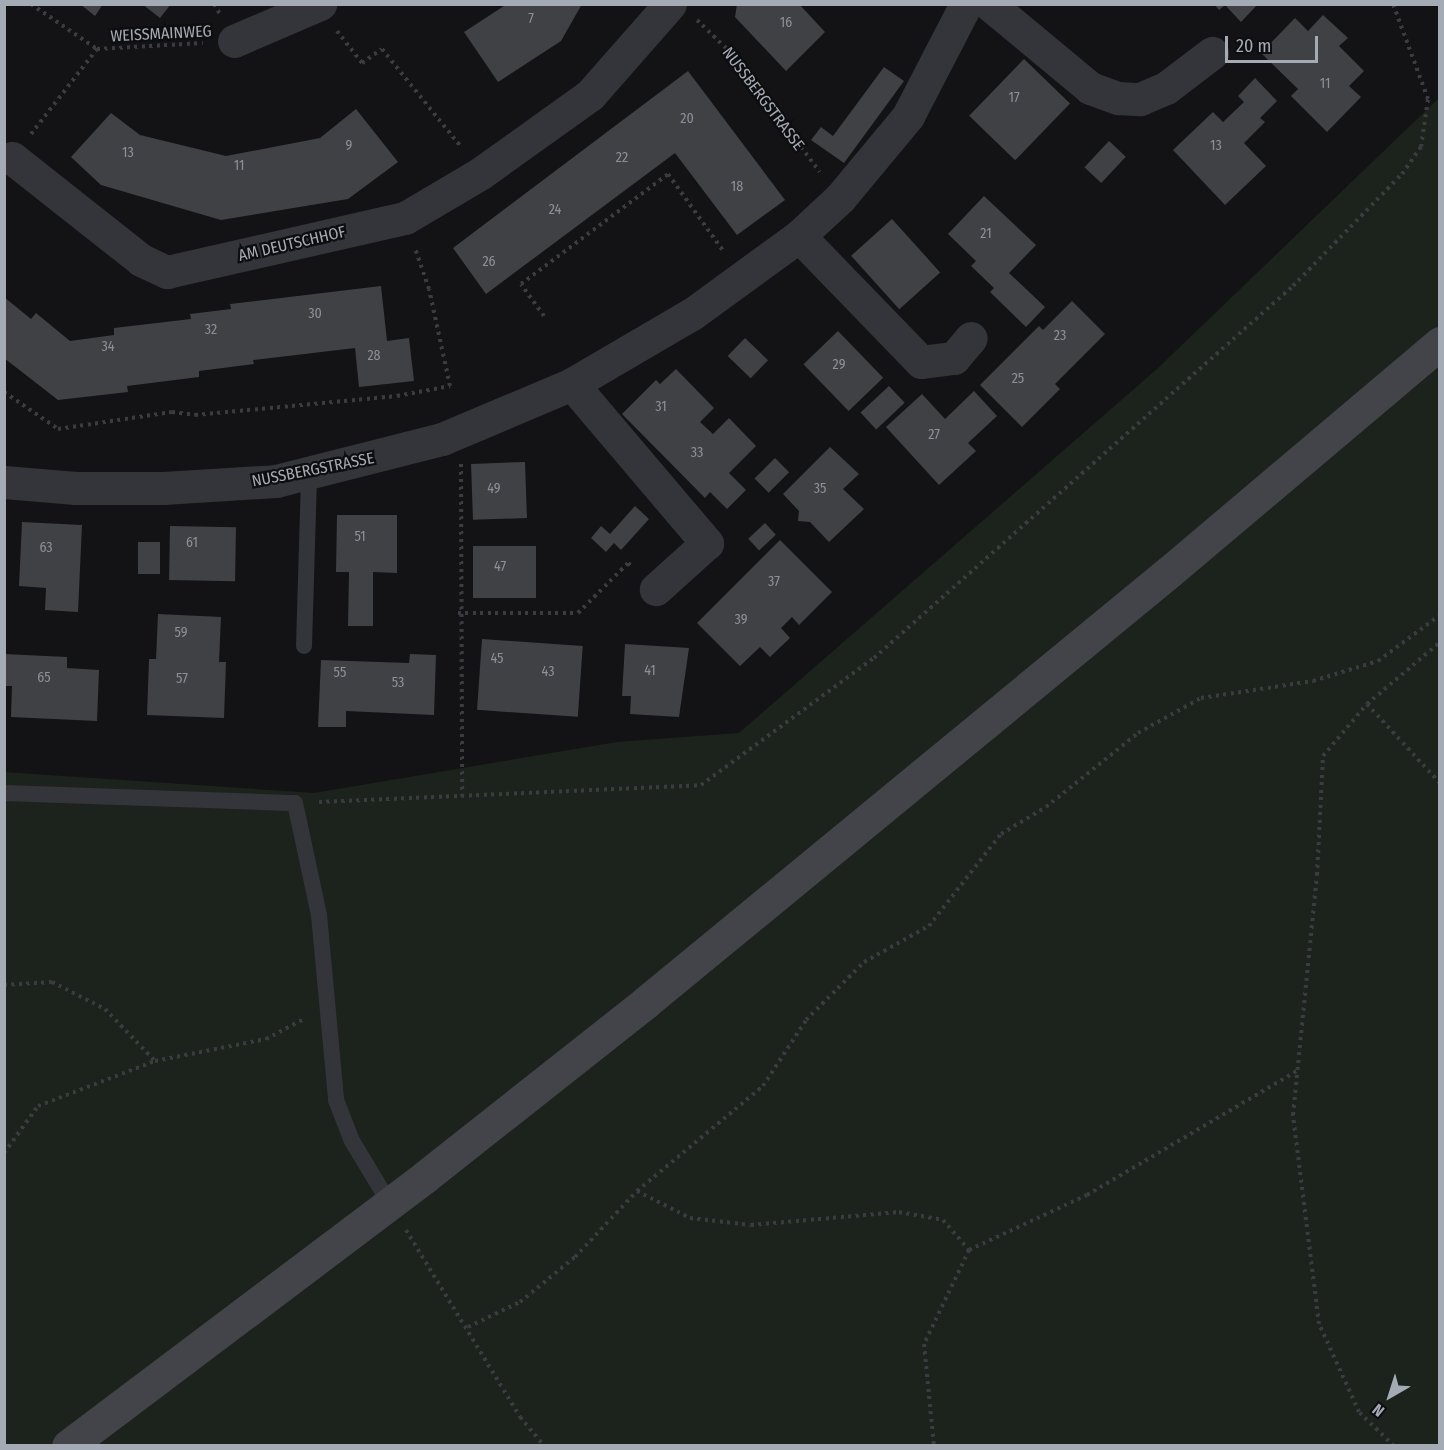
<!DOCTYPE html>
<style>
body{margin:0}
#map{position:relative;width:1444px;height:1450px;overflow:hidden;background:#131315;font-family:"Fira Sans Condensed",sans-serif}
div>[style]{position:absolute}
[style*='--x']{left:calc(var(--x)*1px);top:calc(var(--y)*1px);width:calc(var(--w)*1px);rotate:calc(var(--a)*1deg)}
.green>*{inset:0;background:#1c231c}
.building>*{inset:0;background:#3f4145;transform-origin:0 0}
.path>*{height:4px;margin-top:-2px;transform-origin:0;background:repeating-linear-gradient(90deg,#3a3c41 0 3px,transparent 0 7.5px)}
.lane>*{height:16px;margin:-8px;padding:0 8px;transform-origin:8px;border-radius:8px;background:#34353a}
.street>*{height:33px;margin:-16.5px;padding:0 16.5px;transform-origin:16.5px;border-radius:16.5px;background:#34353a}
.secondary>*{height:33px;margin:-16.5px;padding:0 16.5px;transform-origin:16.5px;border-radius:16.5px;background:#42444a}
span{translate:-50% -50%;white-space:nowrap;text-align:center;line-height:1.15;-webkit-text-stroke:4.5px #0e0e10;paint-order:stroke}
.number-label{font-size:14px;color:#8c9099}
.number-label span{-webkit-text-stroke-width:0}
.street-label{font-size:16px;color:#a5abb5}
.frame{position:absolute;inset:0;border:6px solid #a5abb5;pointer-events:none}
.north{position:absolute;left:1360px;top:1366px;width:60px;height:60px;-webkit-text-stroke:4px #0e0e10;paint-order:stroke;rotate:219deg;font-size:16px;font-weight:700;line-height:24px;text-align:center;color:#a5abb5}
.north::after{content:'';display:block;margin:auto;width:21px;height:27px;background:#a5abb5;clip-path:polygon(50% 0,100% 100%,50% 72%,0 100%)}
.scale{position:absolute;left:1225px;top:36px;width:93px;height:27px;box-sizing:border-box;border:3px solid #a5abb5;border-top:0;padding-left:8px;font-size:18px;line-height:21px;white-space:nowrap;color:#a5abb5;-webkit-text-stroke:4px #0e0e10;paint-order:stroke}
</style>
<div id="map">
<div class="green">
<div style="clip-path:polygon(1439px 98px,1439px 1445px,5px 1445px,4px 772px,314px 793px,617px 742px,739px 733px,1157px 369px)"></div>
</div>
<div class="building">
<div style="clip-path:polygon(80px 4px,103px 4px,95px 16px)"></div>
<div style="clip-path:polygon(142px 4px,171px 4px,160px 18px)"></div>
<div style="clip-path:polygon(507px 4px,582px 4px,561px 41px,498px 82px,464px 32px)"></div>
<div style="clip-path:polygon(737px 4px,799px 4px,825px 32px,786px 71px,735px 17px)"></div>
<div style="clip-path:polygon(1214px 4px,1258px 4px,1241px 22px,1225px 5px,1219px 10px)"></div>
<div style="clip-path:polygon(1323px 15px,1348px 38px,1339px 46px,1364px 71px,1349px 86px,1361px 97px,1327px 132px,1291px 96px,1298px 89px,1261px 53px,1295px 18px,1308px 31px)"></div>
<div style="left:1024px;top:59px;width:64px;height:79px;rotate:44deg"></div>
<div style="clip-path:polygon(884px 67px,904px 81px,844px 163px,811px 140px,821px 127px,833px 136px)"></div>
<div style="clip-path:polygon(688px 71px,785px 200px,737px 235px,675px 153px,486px 294px,453px 248px)"></div>
<div style="clip-path:polygon(1255px 78px,1277px 101px,1260px 118px,1265px 122px,1244px 143px,1266px 166px,1225px 205px,1173px 150px,1213px 112px,1223px 122px,1244px 102px,1238px 96px)"></div>
<div style="clip-path:polygon(356px 109px,398px 162px,348px 199px,221px 220px,101px 185px,71px 157px,111px 113px,140px 135px,226px 156px,320px 138px)"></div>
<div style="left:1109px;top:141px;width:23px;height:36px;rotate:43deg"></div>
<div style="clip-path:polygon(984px 196px,1036px 245px,1009px 273px,1045px 307px,1026px 327px,990px 292px,994px 288px,971px 266px,976px 261px,948px 234px)"></div>
<div style="left:892px;top:219px;width:72px;height:55px;rotate:48deg"></div>
<div style="clip-path:polygon(381px 286px,387px 341px,409px 338px,414px 381px,359px 387px,355px 348px,253px 360px,254px 364px,199px 371px,199px 377px,127px 386px,128px 392px,58px 400px,4px 358px,4px 297px,31px 319px,36px 313px,70px 341px,114px 335px,114px 328px,191px 319px,190px 314px,231px 309px,230px 304px)"></div>
<div style="clip-path:polygon(1072px 301px,1105px 334px,1055px 384px,1060px 389px,1022px 427px,980px 385px,1039px 326px,1043px 330px)"></div>
<div style="left:838px;top:331px;width:65px;height:48px;rotate:46deg"></div>
<div style="left:745px;top:338px;width:32px;height:25px;rotate:44deg"></div>
<div style="clip-path:polygon(676px 369px,714px 408px,700px 422px,713px 434px,729px 418px,756px 446px,729px 473px,746px 490px,727px 509px,710px 492px,705px 498px,622px 414px,656px 380px,660px 384px)"></div>
<div style="left:889px;top:386px;width:23px;height:39px;rotate:47deg"></div>
<div style="clip-path:polygon(974px 391px,997px 416px,968px 443px,976px 451px,939px 485px,886px 427px,922px 394px,945px 419px)"></div>
<div style="clip-path:polygon(830px 447px,859px 474px,843px 489px,864px 509px,829px 542px,810px 522px,798px 521px,799px 511px,783px 494px)"></div>
<div style="left:775px;top:458px;width:20px;height:29px;rotate:45deg"></div>
<div style="left:525px;top:462px;width:56px;height:54px;rotate:88deg"></div>
<div style="clip-path:polygon(635px 506px,649px 519px,621px 550px,614px 543px,606px 552px,591px 538px,601px 526px,610px 534px)"></div>
<div style="clip-path:polygon(337px 515px,397px 515px,397px 573px,373px 572px,373px 626px,348px 626px,349px 572px,336px 572px)"></div>
<div style="clip-path:polygon(22px 522px,82px 525px,78px 612px,45px 610px,46px 588px,19px 586px)"></div>
<div style="left:765px;top:523px;width:16px;height:23px;rotate:47deg"></div>
<div style="left:170px;top:526px;width:66px;height:54px;rotate:1deg"></div>
<div style="clip-path:polygon(780px 540px,832px 592px,799px 625px,792px 617px,781px 628px,790px 638px,770px 657px,760px 647px,740px 666px,697px 623px)"></div>
<div style="left:138px;top:542px;width:22px;height:32px"></div>
<div style="left:473px;top:546px;width:63px;height:52px"></div>
<div style="clip-path:polygon(158px 614px,221px 617px,219px 662px,226px 662px,224px 718px,147px 715px,149px 659px,156px 659px)"></div>
<div style="left:482px;top:639px;width:101px;height:71px;rotate:4deg"></div>
<div style="clip-path:polygon(625px 644px,689px 648px,679px 717px,630px 714px,631px 696px,622px 696px)"></div>
<div style="clip-path:polygon(4px 654px,67px 657px,67px 668px,99px 670px,97px 721px,11px 717px,12px 686px,4px 686px)"></div>
<div style="clip-path:polygon(410px 654px,436px 655px,434px 715px,346px 711px,346px 727px,318px 727px,321px 660px,409px 663px)"></div>
</div>
<div class="path">
<div style="--x:31;--y:4;--w:80;--a:34.3"></div>
<div style="--x:97;--y:49;--w:106;--a:-3.2"></div>
<div style="--x:214;--y:4;--w:12;--a:59"></div>
<div style="--x:697;--y:20;--w:45;--a:44.1"></div>
<div style="--x:729;--y:51;--w:151;--a:53.1"></div>
<div style="--x:337;--y:31;--w:41;--a:52"></div>
<div style="--x:362;--y:63;--w:24;--a:-35"></div>
<div style="--x:382;--y:49;--w:127;--a:51.1"></div>
<div style="--x:31;--y:134;--w:108;--a:-52.2"></div>
<div style="--x:544;--y:316;--w:39;--a:-126"></div>
<div style="--x:521;--y:284;--w:184;--a:-36.8"></div>
<div style="--x:668;--y:174;--w:96;--a:54.3"></div>
<div style="--x:4;--y:392;--w:65;--a:34.4"></div>
<div style="--x:58;--y:429;--w:115;--a:-8.5"></div>
<div style="--x:172;--y:412;--w:23;--a:7"></div>
<div style="--x:195;--y:415;--w:203;--a:-5.4"></div>
<div style="--x:397;--y:396;--w:54;--a:-10.7"></div>
<div style="--x:450;--y:386;--w:99;--a:-102.2"></div>
<div style="--x:429;--y:289;--w:43;--a:-108.9"></div>
<div style="--x:461;--y:464;--w:332;--a:89.8"></div>
<div style="--x:458;--y:613;--w:120;--a:0"></div>
<div style="--x:578;--y:613;--w:71;--a:-45"></div>
<div style="--x:628;--y:563;--w:7;--a:45"></div>
<div style="--x:1367;--y:704;--w:108;--a:47.3"></div>
<div style="--x:319;--y:802;--w:382;--a:-2.5"></div>
<div style="--x:701;--y:785;--w:215;--a:-36.3"></div>
<div style="--x:874;--y:658;--w:560;--a:-41.6"></div>
<div style="--x:1293;--y:286;--w:156;--a:-45.8"></div>
<div style="--x:1402;--y:174;--w:33;--a:-55"></div>
<div style="--x:1421;--y:147;--w:49;--a:-81.7"></div>
<div style="--x:1428;--y:99;--w:101;--a:-110.2"></div>
<div style="--x:4;--y:985;--w:48;--a:-3.6"></div>
<div style="--x:52;--y:982;--w:59;--a:27"></div>
<div style="--x:105;--y:1009;--w:72;--a:46.1"></div>
<div style="--x:4;--y:1153;--w:58;--a:-54.1"></div>
<div style="--x:38;--y:1106;--w:125;--a:-21"></div>
<div style="--x:155;--y:1061;--w:113;--a:-11.2"></div>
<div style="--x:266;--y:1039;--w:45;--a:-27.7"></div>
<div style="--x:637;--y:1191;--w:59;--a:27"></div>
<div style="--x:690;--y:1218;--w:61;--a:6.5"></div>
<div style="--x:751;--y:1225;--w:149;--a:-5"></div>
<div style="--x:899;--y:1212;--w:45;--a:10.3"></div>
<div style="--x:943;--y:1220;--w:40;--a:49"></div>
<div style="--x:969;--y:1250;--w:104;--a:115.6"></div>
<div style="--x:924;--y:1344;--w:102;--a:84.4"></div>
<div style="--x:406;--y:1230;--w:219;--a:58.6"></div>
<div style="--x:520;--y:1417;--w:38;--a:50"></div>
<div style="--x:969;--y:1250;--w:130;--a:-25"></div>
<div style="--x:1087;--y:1195;--w:244;--a:-30.6"></div>
<div style="--x:468;--y:1327;--w:58;--a:-25.7"></div>
<div style="--x:520;--y:1302;--w:71;--a:-39.3"></div>
<div style="--x:575;--y:1257;--w:91;--a:-46.8"></div>
<div style="--x:637;--y:1191;--w:164;--a:-39.8"></div>
<div style="--x:763;--y:1086;--w:79;--a:-56.9"></div>
<div style="--x:806;--y:1020;--w:82;--a:-45"></div>
<div style="--x:864;--y:962;--w:74;--a:-29"></div>
<div style="--x:929;--y:926;--w:117;--a:-52"></div>
<div style="--x:1001;--y:834;--w:52;--a:-31"></div>
<div style="--x:1046;--y:807;--w:118;--a:-38.8"></div>
<div style="--x:1138;--y:733;--w:72;--a:-29.1"></div>
<div style="--x:1201;--y:698;--w:113;--a:-8.6"></div>
<div style="--x:1313;--y:681;--w:68;--a:-17.1"></div>
<div style="--x:1378;--y:661;--w:77;--a:-36.6"></div>
<div style="--x:1394;--y:1446;--w:49;--a:-135.8"></div>
<div style="--x:1359;--y:1412;--w:97;--a:-114.4"></div>
<div style="--x:1319;--y:1324;--w:211;--a:-97.1"></div>
<div style="--x:1293;--y:1115;--w:241;--a:-84.3"></div>
<div style="--x:1317;--y:875;--w:119;--a:-87.1"></div>
<div style="--x:1323;--y:756;--w:68;--a:-49.8"></div>
<div style="--x:1367;--y:704;--w:96;--a:-40.3"></div>
</div>
<div class="lane">
<div style="--x:304;--y:646;--w:172;--a:-88.3"></div>
<div style="--x:4;--y:793;--w:291;--a:2"></div>
<div style="--x:295;--y:803;--w:115;--a:77.9"></div>
<div style="--x:319;--y:915;--w:186;--a:84.7"></div>
<div style="--x:336;--y:1100;--w:44;--a:68.7"></div>
<div style="--x:352;--y:1141;--w:74;--a:58.9"></div>
</div>
<div class="street">
<div style="--x:989;--y:4;--w:131;--a:39.7"></div>
<div style="--x:1090;--y:88;--w:30;--a:20"></div>
<div style="--x:1118;--y:98;--w:22;--a:3"></div>
<div style="--x:1140;--y:99;--w:28;--a:-23"></div>
<div style="--x:1166;--y:88;--w:58;--a:-37.3"></div>
<div style="--x:234;--y:41;--w:94;--a:-23.3"></div>
<div style="--x:12;--y:158;--w:164;--a:38.3"></div>
<div style="--x:141;--y:260;--w:29;--a:25"></div>
<div style="--x:167;--y:272;--w:244;--a:-12.8"></div>
<div style="--x:405;--y:218;--w:88;--a:-30.6"></div>
<div style="--x:481;--y:173;--w:134;--a:-35.6"></div>
<div style="--x:590;--y:95;--w:121;--a:-48.7"></div>
<div style="--x:799;--y:236;--w:175;--a:45.9"></div>
<div style="--x:921;--y:362;--w:33;--a:-7"></div>
<div style="--x:954;--y:358;--w:26;--a:-50"></div>
<div style="--x:572;--y:384;--w:209;--a:49.7"></div>
<div style="--x:707;--y:543;--w:69;--a:138"></div>
<div style="--x:4;--y:482;--w:72;--a:4.8"></div>
<div style="--x:76;--y:488;--w:87;--a:0"></div>
<div style="--x:163;--y:488;--w:113;--a:-3.5"></div>
<div style="--x:276;--y:481;--w:171;--a:-14.2"></div>
<div style="--x:442;--y:439;--w:141;--a:-22.9"></div>
<div style="--x:572;--y:384;--w:139;--a:-30.3"></div>
<div style="--x:692;--y:314;--w:132;--a:-36.1"></div>
<div style="--x:799;--y:236;--w:56;--a:-42.8"></div>
<div style="--x:840;--y:198;--w:107;--a:-50.3"></div>
<div style="--x:908;--y:116;--w:126;--a:-62.6"></div>
</div>
<div class="secondary">
<div style="--x:68;--y:1446;--w:448;--a:-37"></div>
<div style="--x:426;--y:1176;--w:280;--a:-38.3"></div>
<div style="--x:646;--y:1002;--w:677;--a:-39.43"></div>
<div style="--x:1169;--y:572;--w:355;--a:-40.2"></div>
</div>
<div class="number-label">
<span style="left:531px;top:19px">7</span>
<span style="left:786px;top:23px">16</span>
<span style="left:1325px;top:84px">11</span>
<span style="left:1014px;top:98px">17</span>
<span style="left:687px;top:119px">20</span>
<span style="left:349px;top:146px">9</span>
<span style="left:1216px;top:146px">13</span>
<span style="left:128px;top:153px">13</span>
<span style="left:622px;top:158px">22</span>
<span style="left:239px;top:166px">11</span>
<span style="left:737px;top:187px">18</span>
<span style="left:555px;top:210px">24</span>
<span style="left:986px;top:234px">21</span>
<span style="left:489px;top:262px">26</span>
<span style="left:315px;top:314px">30</span>
<span style="left:211px;top:330px">32</span>
<span style="left:1060px;top:336px">23</span>
<span style="left:108px;top:347px">34</span>
<span style="left:374px;top:356px">28</span>
<span style="left:839px;top:365px">29</span>
<span style="left:1018px;top:379px">25</span>
<span style="left:661px;top:407px">31</span>
<span style="left:934px;top:435px">27</span>
<span style="left:697px;top:453px">33</span>
<span style="left:494px;top:489px">49</span>
<span style="left:820px;top:489px">35</span>
<span style="left:360px;top:537px">51</span>
<span style="left:192px;top:543px">61</span>
<span style="left:46px;top:548px">63</span>
<span style="left:500px;top:567px">47</span>
<span style="left:774px;top:582px">37</span>
<span style="left:741px;top:620px">39</span>
<span style="left:181px;top:633px">59</span>
<span style="left:497px;top:659px">45</span>
<span style="left:650px;top:671px">41</span>
<span style="left:548px;top:672px">43</span>
<span style="left:340px;top:673px">55</span>
<span style="left:44px;top:678px">65</span>
<span style="left:182px;top:679px">57</span>
<span style="left:398px;top:683px">53</span>
</div>
<div class="street-label">
<span style="left:161px;top:34px;rotate:-3deg">WEISSMAINWEG</span>
<span style="left:763px;top:99px;rotate:53deg">NUSSBERGSTRASSE</span>
<span style="left:292px;top:244px;rotate:-13deg">AM DEUTSCHHOF</span>
<span style="left:313px;top:470px;rotate:-11deg">NUSSBERGSTRASSE</span>
</div>
<div class="frame"></div>
<div class="north">N</div>
<div class="scale">20 m</div>
</div>
